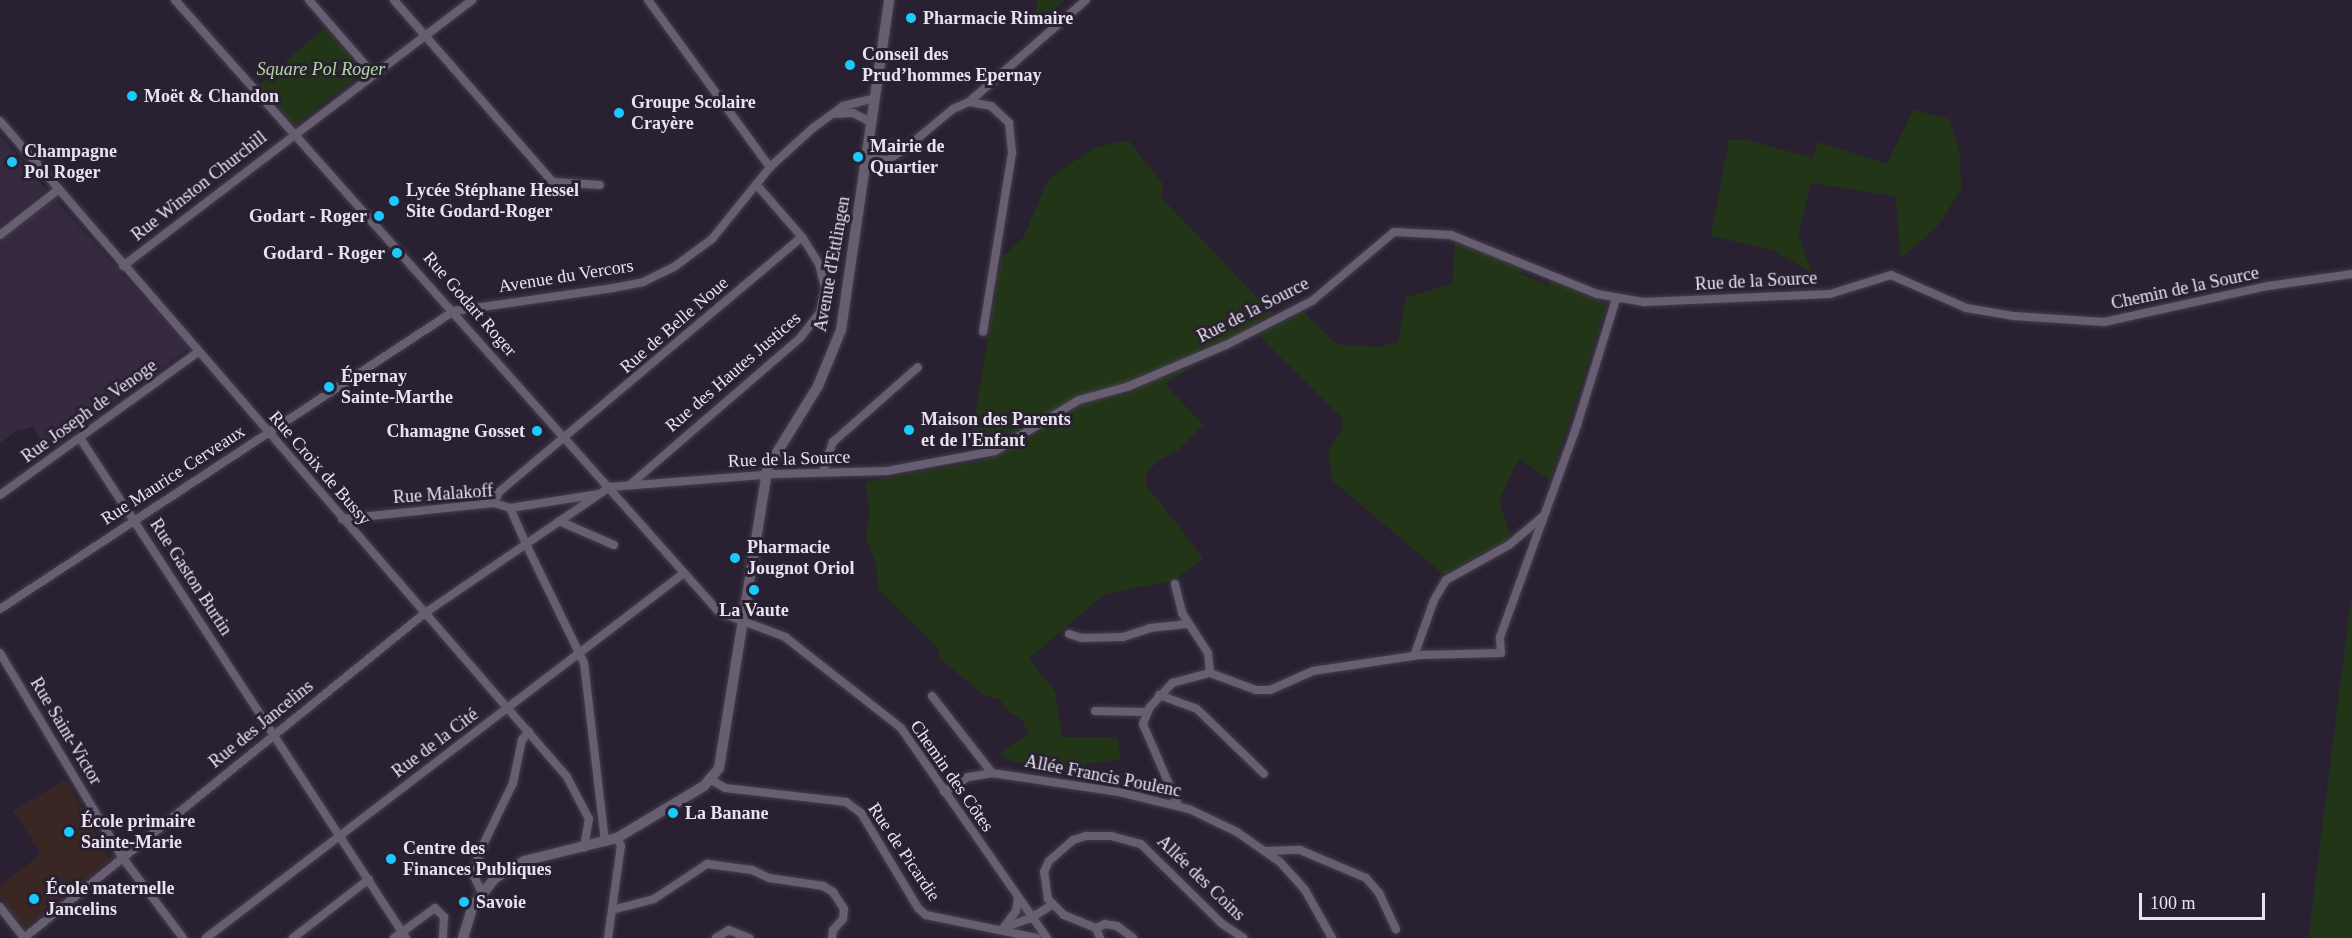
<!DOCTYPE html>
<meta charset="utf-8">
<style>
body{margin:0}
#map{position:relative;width:2352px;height:938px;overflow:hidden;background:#292132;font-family:Georgia,serif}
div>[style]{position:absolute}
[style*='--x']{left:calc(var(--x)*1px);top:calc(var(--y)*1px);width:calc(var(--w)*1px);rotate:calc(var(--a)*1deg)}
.built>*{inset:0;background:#352a40}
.education>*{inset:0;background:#3a2724}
.green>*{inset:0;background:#223617}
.roads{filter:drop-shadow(0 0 2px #453e4c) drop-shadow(0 0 2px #453e4c)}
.minor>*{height:8px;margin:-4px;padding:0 4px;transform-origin:4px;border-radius:4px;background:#675e71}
.tertiary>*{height:10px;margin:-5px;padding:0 5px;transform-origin:5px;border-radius:5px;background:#675e71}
.dots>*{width:16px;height:16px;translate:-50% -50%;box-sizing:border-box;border:3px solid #292132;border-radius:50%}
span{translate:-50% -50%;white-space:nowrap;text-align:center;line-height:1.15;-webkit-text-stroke:6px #292132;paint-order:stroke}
.poi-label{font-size:18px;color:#e8e3ee;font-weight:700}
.left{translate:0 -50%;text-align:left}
.right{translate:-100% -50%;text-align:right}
.park-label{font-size:18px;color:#b0da9d;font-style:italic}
.street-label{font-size:18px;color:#e8e3ee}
.scale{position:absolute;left:2139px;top:893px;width:126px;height:27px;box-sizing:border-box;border:3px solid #e8e3ee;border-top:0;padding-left:8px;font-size:18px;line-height:21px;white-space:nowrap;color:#e8e3ee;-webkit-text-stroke:4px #292132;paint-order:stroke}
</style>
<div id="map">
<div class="built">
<div style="clip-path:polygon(0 135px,47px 190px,0 226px)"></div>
<div style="clip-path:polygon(55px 199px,189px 348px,48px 451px,33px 427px,16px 431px,0 443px,0 240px)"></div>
</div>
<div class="education">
<div style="clip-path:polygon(66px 779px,110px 860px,24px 928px,0 897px,0 886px,41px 854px,13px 811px)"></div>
</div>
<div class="green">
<div style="clip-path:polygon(1037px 0,1064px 0,1034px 27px)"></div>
<div style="clip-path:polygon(325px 27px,360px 67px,359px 76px,295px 125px,259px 85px)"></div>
<div style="clip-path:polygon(1913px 110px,1949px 119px,1960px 155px,1961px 190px,1937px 227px,1901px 258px,1895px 196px,1811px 183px,1798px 234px,1812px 273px,1773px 250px,1711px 236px,1729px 140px,1747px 140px,1813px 158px,1818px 142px,1887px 164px)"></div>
<div style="clip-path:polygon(1128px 140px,1164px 185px,1160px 196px,1272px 313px,1225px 344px,1135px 382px,1079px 396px,992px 449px,969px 449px,1002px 257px,1023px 238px,1049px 178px,1094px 148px)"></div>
<div style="clip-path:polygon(1455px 242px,1523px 268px,1521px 274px,1549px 286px,1551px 280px,1607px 304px,1550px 480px,1519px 458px,1499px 500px,1511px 537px,1444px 575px,1333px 481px,1328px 451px,1343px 429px,1342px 418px,1258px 335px,1302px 311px,1336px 344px,1378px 347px,1398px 342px,1406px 297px,1452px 284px)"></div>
<div style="clip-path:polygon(1200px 362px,1165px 384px,1203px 425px,1177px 451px,1157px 461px,1146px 476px,1147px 486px,1203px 558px,1175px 580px,1105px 594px,1029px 658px,1055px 692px,1062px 737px,1117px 737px,1121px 759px,1087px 764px,1076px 770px,1018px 763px,1004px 757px,1001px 753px,1006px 748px,1029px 735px,1022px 719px,1008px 712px,1000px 700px,984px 695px,939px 658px,939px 649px,878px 589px,876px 564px,866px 537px,870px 512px,865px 482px,982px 461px,1022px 442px,1079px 403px,1105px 395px,1131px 394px,1131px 390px,1161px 376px)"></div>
<div style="clip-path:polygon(2352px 591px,2352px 938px,2311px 938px,2309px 934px)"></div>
</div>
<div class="roads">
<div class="minor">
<div style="--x:175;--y:0;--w:819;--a:48.37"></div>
<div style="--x:719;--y:612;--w:71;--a:20.7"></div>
<div style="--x:785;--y:637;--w:147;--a:38.1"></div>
<div style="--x:901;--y:728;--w:256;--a:55.2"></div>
<div style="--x:309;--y:0;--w:98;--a:49.1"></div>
<div style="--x:394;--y:0;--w:242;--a:48.9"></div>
<div style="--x:553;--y:182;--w:47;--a:3.7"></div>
<div style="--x:648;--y:0;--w:207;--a:53.9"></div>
<div style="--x:969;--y:102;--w:155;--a:-41.1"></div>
<div style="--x:834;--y:114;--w:19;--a:-3"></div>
<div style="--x:853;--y:113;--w:20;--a:27"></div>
<div style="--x:0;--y:121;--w:867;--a:49.16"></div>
<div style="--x:567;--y:777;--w:47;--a:62.4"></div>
<div style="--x:589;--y:819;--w:29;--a:100"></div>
<div style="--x:906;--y:148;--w:61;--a:-39.7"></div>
<div style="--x:953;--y:109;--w:17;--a:-24"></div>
<div style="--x:969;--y:102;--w:22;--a:10"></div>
<div style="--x:991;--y:106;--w:25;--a:43"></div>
<div style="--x:1009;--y:123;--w:30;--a:84"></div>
<div style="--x:1012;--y:153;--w:181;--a:99.2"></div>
<div style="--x:866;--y:158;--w:22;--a:5"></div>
<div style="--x:888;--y:160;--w:22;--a:-34"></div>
<div style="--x:906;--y:148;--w:37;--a:-171"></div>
<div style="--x:0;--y:235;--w:75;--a:-37.9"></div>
<div style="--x:123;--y:266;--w:439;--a:-37.3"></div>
<div style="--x:80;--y:438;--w:597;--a:56.9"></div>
<div style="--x:823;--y:472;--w:32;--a:-72"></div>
<div style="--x:833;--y:442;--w:113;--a:-41.4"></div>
<div style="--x:632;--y:483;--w:222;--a:-40.8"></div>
<div style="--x:800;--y:338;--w:33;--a:-52"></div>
<div style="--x:820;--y:312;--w:25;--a:-78"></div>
<div style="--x:825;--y:288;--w:25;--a:-104"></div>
<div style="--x:819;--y:264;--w:32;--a:-122"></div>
<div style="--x:802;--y:237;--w:70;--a:-131"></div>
<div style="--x:0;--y:495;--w:243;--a:-35.8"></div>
<div style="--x:494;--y:503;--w:12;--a:-66"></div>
<div style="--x:499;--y:492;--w:396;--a:-40.1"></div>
<div style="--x:510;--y:508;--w:39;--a:66"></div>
<div style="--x:526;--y:544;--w:102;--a:-34.2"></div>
<div style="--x:610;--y:487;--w:166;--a:-4.5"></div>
<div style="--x:775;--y:474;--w:112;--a:-1.5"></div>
<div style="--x:887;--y:471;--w:110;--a:-10.5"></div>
<div style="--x:995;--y:451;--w:98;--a:-31.3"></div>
<div style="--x:1079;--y:400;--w:50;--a:-15.2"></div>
<div style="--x:1127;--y:387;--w:108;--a:-23"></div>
<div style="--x:1226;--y:345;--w:97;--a:-27.1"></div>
<div style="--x:1312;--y:301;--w:107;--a:-40.1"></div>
<div style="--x:1394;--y:232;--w:57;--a:3"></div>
<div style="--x:1451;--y:235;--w:157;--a:22"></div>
<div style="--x:1597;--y:294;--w:48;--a:9.7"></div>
<div style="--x:1644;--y:302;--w:186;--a:-2.5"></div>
<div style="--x:1830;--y:294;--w:64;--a:-17.3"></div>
<div style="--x:1891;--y:275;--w:82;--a:23.7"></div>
<div style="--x:1966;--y:308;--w:49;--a:9.5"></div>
<div style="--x:2014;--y:316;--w:90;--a:3.8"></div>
<div style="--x:2104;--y:322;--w:168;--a:-12.4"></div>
<div style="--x:2268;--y:286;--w:85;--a:-8.1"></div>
<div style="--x:342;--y:519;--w:153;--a:-6"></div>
<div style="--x:494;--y:503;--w:17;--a:17"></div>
<div style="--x:510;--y:508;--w:90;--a:-8.9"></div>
<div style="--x:559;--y:521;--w:60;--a:23.6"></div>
<div style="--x:1175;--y:584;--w:30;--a:76"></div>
<div style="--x:1182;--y:613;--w:48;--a:57"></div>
<div style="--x:1208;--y:653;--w:20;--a:84"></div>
<div style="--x:0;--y:609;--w:543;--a:-33.28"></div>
<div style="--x:454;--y:311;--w:161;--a:-8.2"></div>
<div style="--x:613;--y:288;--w:31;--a:-11"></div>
<div style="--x:643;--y:282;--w:34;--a:-26"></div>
<div style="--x:674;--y:267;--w:47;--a:-36.4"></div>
<div style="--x:712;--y:239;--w:92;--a:-51.1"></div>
<div style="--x:770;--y:167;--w:58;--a:-42.2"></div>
<div style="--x:813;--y:128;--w:37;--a:-36"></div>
<div style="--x:843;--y:106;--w:33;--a:-14"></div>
<div style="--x:1069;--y:634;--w:14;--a:17"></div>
<div style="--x:1082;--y:638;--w:41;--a:-1.4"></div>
<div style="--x:1123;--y:637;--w:28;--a:-18"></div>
<div style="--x:1150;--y:628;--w:37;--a:-6"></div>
<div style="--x:0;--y:653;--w:238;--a:59.1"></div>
<div style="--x:122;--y:857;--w:101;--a:53"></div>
<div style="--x:1414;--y:656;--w:59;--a:-70.3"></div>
<div style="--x:1434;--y:600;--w:23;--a:-59"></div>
<div style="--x:1446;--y:580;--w:72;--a:-29.1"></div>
<div style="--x:1509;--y:545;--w:43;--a:-40.3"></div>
<div style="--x:1159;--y:695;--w:40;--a:20.2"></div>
<div style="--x:1197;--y:709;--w:93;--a:44.1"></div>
<div style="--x:932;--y:696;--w:98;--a:52.1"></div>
<div style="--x:1095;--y:711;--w:51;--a:1.1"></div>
<div style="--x:710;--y:779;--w:17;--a:31"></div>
<div style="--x:725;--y:788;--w:122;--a:6.6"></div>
<div style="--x:846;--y:802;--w:19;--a:36"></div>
<div style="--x:861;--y:813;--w:111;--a:59"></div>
<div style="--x:918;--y:908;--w:11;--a:41"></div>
<div style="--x:926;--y:915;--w:113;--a:11.7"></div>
<div style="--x:944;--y:792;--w:28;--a:-32"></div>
<div style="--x:968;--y:777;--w:24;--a:-9"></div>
<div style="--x:992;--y:773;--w:128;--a:8.5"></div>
<div style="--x:1119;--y:792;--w:72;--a:13.7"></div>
<div style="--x:1189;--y:809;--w:53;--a:25.6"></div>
<div style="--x:1237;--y:832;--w:52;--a:34.9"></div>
<div style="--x:1280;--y:862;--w:38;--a:48"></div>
<div style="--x:1305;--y:890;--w:55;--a:60.6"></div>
<div style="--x:1178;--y:805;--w:88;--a:-113.4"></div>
<div style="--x:1143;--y:724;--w:18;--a:-68"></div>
<div style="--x:1150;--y:707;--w:33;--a:-47"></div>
<div style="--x:1172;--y:683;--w:39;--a:-15"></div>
<div style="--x:1210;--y:673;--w:49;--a:20.3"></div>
<div style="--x:1256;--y:690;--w:14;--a:0"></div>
<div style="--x:1270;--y:690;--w:47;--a:-23.8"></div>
<div style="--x:1313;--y:671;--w:108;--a:-8.5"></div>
<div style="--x:1420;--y:655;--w:81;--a:-1.4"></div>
<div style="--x:1501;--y:653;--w:16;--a:-94"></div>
<div style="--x:1500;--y:637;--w:226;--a:-70"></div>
<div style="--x:1577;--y:425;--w:132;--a:-72.8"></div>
<div style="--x:1266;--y:851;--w:34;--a:-2"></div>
<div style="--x:1300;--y:850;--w:72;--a:23"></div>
<div style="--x:1366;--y:878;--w:20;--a:49"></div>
<div style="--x:1379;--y:893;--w:40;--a:65"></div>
<div style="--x:481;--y:891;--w:17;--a:-115"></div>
<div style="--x:474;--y:876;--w:26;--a:-77"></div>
<div style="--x:480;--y:851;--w:76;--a:-64.1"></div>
<div style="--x:513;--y:783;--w:44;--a:-78.2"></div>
<div style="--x:522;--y:740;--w:11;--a:-52"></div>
<div style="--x:0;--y:907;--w:39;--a:52"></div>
<div style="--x:612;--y:910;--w:43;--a:-14.7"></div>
<div style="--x:654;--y:899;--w:64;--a:-33.4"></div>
<div style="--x:707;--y:864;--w:45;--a:7.6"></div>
<div style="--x:752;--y:870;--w:19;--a:25"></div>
<div style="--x:769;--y:878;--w:55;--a:8.4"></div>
<div style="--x:823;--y:886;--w:12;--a:31"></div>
<div style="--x:833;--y:892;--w:20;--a:57"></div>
<div style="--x:844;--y:909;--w:10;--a:96"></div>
<div style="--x:843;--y:919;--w:15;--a:132"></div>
<div style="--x:833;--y:930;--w:8;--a:97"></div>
<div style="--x:1004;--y:927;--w:20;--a:-53"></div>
<div style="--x:1016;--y:911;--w:12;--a:-81"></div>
<div style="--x:1005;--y:927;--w:28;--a:-19"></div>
<div style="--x:1031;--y:918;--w:25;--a:-32"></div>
<div style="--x:1096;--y:928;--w:11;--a:68"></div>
<div style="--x:24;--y:938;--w:516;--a:-39.02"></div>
<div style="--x:425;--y:613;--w:122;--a:-34.3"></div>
<div style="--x:526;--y:544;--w:132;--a:64"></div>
<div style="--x:584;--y:663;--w:180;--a:83.3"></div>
<div style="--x:206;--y:938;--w:601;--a:-37.37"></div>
<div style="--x:293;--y:938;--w:96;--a:-37.8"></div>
<div style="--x:394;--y:938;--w:51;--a:-36.2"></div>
<div style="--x:435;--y:908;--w:13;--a:45"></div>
<div style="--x:444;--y:917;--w:21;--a:93"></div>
<div style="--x:608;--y:938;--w:93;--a:-82"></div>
<div style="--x:621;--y:846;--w:9;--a:-117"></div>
<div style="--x:716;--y:938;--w:15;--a:-32"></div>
<div style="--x:729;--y:930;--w:22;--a:22"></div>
<div style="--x:1133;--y:938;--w:20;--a:-143"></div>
<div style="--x:1117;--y:926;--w:12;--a:-171"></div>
<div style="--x:1105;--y:924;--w:10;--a:156"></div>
<div style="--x:1096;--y:928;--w:35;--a:-158"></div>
<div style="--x:1064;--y:915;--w:23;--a:-135"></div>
<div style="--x:1048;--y:899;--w:27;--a:-98"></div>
<div style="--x:1044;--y:872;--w:12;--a:-66"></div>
<div style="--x:1049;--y:861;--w:32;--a:-41"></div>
<div style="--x:1073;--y:840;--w:14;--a:-17"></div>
<div style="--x:1086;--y:836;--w:25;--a:0"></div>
<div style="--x:1111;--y:836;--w:31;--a:15"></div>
<div style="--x:1141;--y:844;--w:112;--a:44.6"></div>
<div style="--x:1221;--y:923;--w:27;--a:34"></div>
</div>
<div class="tertiary">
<div style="--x:463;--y:938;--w:34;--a:-73"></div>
<div style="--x:473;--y:906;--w:36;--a:-52"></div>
<div style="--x:495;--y:878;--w:34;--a:-30"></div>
<div style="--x:524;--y:861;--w:96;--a:-13.9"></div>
<div style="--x:617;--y:838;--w:101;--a:-30.9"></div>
<div style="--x:704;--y:786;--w:23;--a:-50"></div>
<div style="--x:719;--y:768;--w:305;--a:-80.8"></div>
<div style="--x:768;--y:467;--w:95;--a:-58.3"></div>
<div style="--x:818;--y:386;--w:61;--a:-67.7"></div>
<div style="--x:841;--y:330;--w:333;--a:-81.7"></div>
</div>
</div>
<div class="dots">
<div style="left:911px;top:18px;background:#1cc9fc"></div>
<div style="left:850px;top:65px;background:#1cc9fc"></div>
<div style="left:132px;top:96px;background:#1cc9fc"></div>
<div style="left:619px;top:113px;background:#1cc9fc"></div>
<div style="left:858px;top:157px;background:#1cc9fc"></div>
<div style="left:12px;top:162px;background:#1cc9fc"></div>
<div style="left:394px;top:201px;background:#1cc9fc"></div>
<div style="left:379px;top:216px;background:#1cc9fc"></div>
<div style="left:397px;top:253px;background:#1cc9fc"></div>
<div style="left:329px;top:387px;background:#1cc9fc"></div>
<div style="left:909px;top:430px;background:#1cc9fc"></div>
<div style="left:537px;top:431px;background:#1cc9fc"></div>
<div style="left:735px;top:558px;background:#1cc9fc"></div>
<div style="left:754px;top:590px;background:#1cc9fc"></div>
<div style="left:673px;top:813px;background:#1cc9fc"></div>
<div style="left:69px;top:832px;background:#1cc9fc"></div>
<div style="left:391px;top:859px;background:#1cc9fc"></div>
<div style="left:34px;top:899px;background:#1cc9fc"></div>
<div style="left:464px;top:902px;background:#1cc9fc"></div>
</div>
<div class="poi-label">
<span class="left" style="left:923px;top:18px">Pharmacie Rimaire</span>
<span class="left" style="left:862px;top:65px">Conseil des<br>Prud’hommes Epernay</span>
<span class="left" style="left:144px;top:96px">Moёt &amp; Chandon</span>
<span class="left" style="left:631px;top:113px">Groupe Scolaire<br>Crayère</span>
<span class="left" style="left:870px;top:157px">Mairie de<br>Quartier</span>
<span class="left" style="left:24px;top:162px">Champagne<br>Pol Roger</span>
<span class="left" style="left:406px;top:201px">Lycée Stéphane Hessel<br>Site Godard-Roger</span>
<span class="right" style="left:367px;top:216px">Godart - Roger</span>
<span class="right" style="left:385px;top:253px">Godard - Roger</span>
<span class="left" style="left:341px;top:387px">Épernay<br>Sainte-Marthe</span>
<span class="left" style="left:921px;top:430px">Maison des Parents<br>et de l'Enfant</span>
<span class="right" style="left:525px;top:431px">Chamagne Gosset</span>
<span class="left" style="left:747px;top:558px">Pharmacie<br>Jougnot Oriol</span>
<span style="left:754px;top:610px">La Vaute</span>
<span class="left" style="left:685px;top:813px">La Banane</span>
<span class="left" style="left:81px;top:832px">École primaire<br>Sainte-Marie</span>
<span class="left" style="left:403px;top:859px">Centre des<br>Finances Publiques</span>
<span class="left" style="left:46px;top:899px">École maternelle<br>Jancelins</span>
<span class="left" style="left:476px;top:902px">Savoie</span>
</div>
<div class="park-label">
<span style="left:321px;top:69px">Square Pol Roger</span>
</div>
<div class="street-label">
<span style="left:199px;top:186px;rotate:-38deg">Rue Winston Churchill</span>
<span style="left:832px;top:264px;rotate:-80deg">Avenue d'Ettlingen</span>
<span style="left:566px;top:276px;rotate:-9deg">Avenue du Vercors</span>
<span style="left:1756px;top:281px;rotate:-3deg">Rue de la Source</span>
<span style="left:2185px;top:288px;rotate:-12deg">Chemin de la Source</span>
<span style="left:470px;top:304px;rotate:49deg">Rue Godart Roger</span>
<span style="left:1253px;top:310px;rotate:-27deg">Rue de la Source</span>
<span style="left:674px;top:325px;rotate:-41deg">Rue de Belle Noue</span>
<span style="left:733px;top:372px;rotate:-41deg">Rue des Hautes Justices</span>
<span style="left:89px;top:411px;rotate:-36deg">Rue Joseph de Venoge</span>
<span style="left:789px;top:459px;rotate:-2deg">Rue de la Source</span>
<span style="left:320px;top:468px;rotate:49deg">Rue Croix de Bussy</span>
<span style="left:173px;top:475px;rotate:-33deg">Rue Maurice Cerveaux</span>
<span style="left:443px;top:494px;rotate:-4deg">Rue Malakoff</span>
<span style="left:191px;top:577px;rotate:57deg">Rue Gaston Burtin</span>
<span style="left:261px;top:724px;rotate:-39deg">Rue des Jancelins</span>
<span style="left:66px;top:731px;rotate:59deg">Rue Saint-Victor</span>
<span style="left:435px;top:743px;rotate:-37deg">Rue de la Cité</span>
<span style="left:952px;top:776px;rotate:55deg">Chemin des Côtes</span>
<span style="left:1103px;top:776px;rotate:11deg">Allée Francis Poulenc</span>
<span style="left:904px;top:852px;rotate:56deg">Rue de Picardie</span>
<span style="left:1201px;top:878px;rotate:44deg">Allée des Coins</span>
</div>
<div class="scale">100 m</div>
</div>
